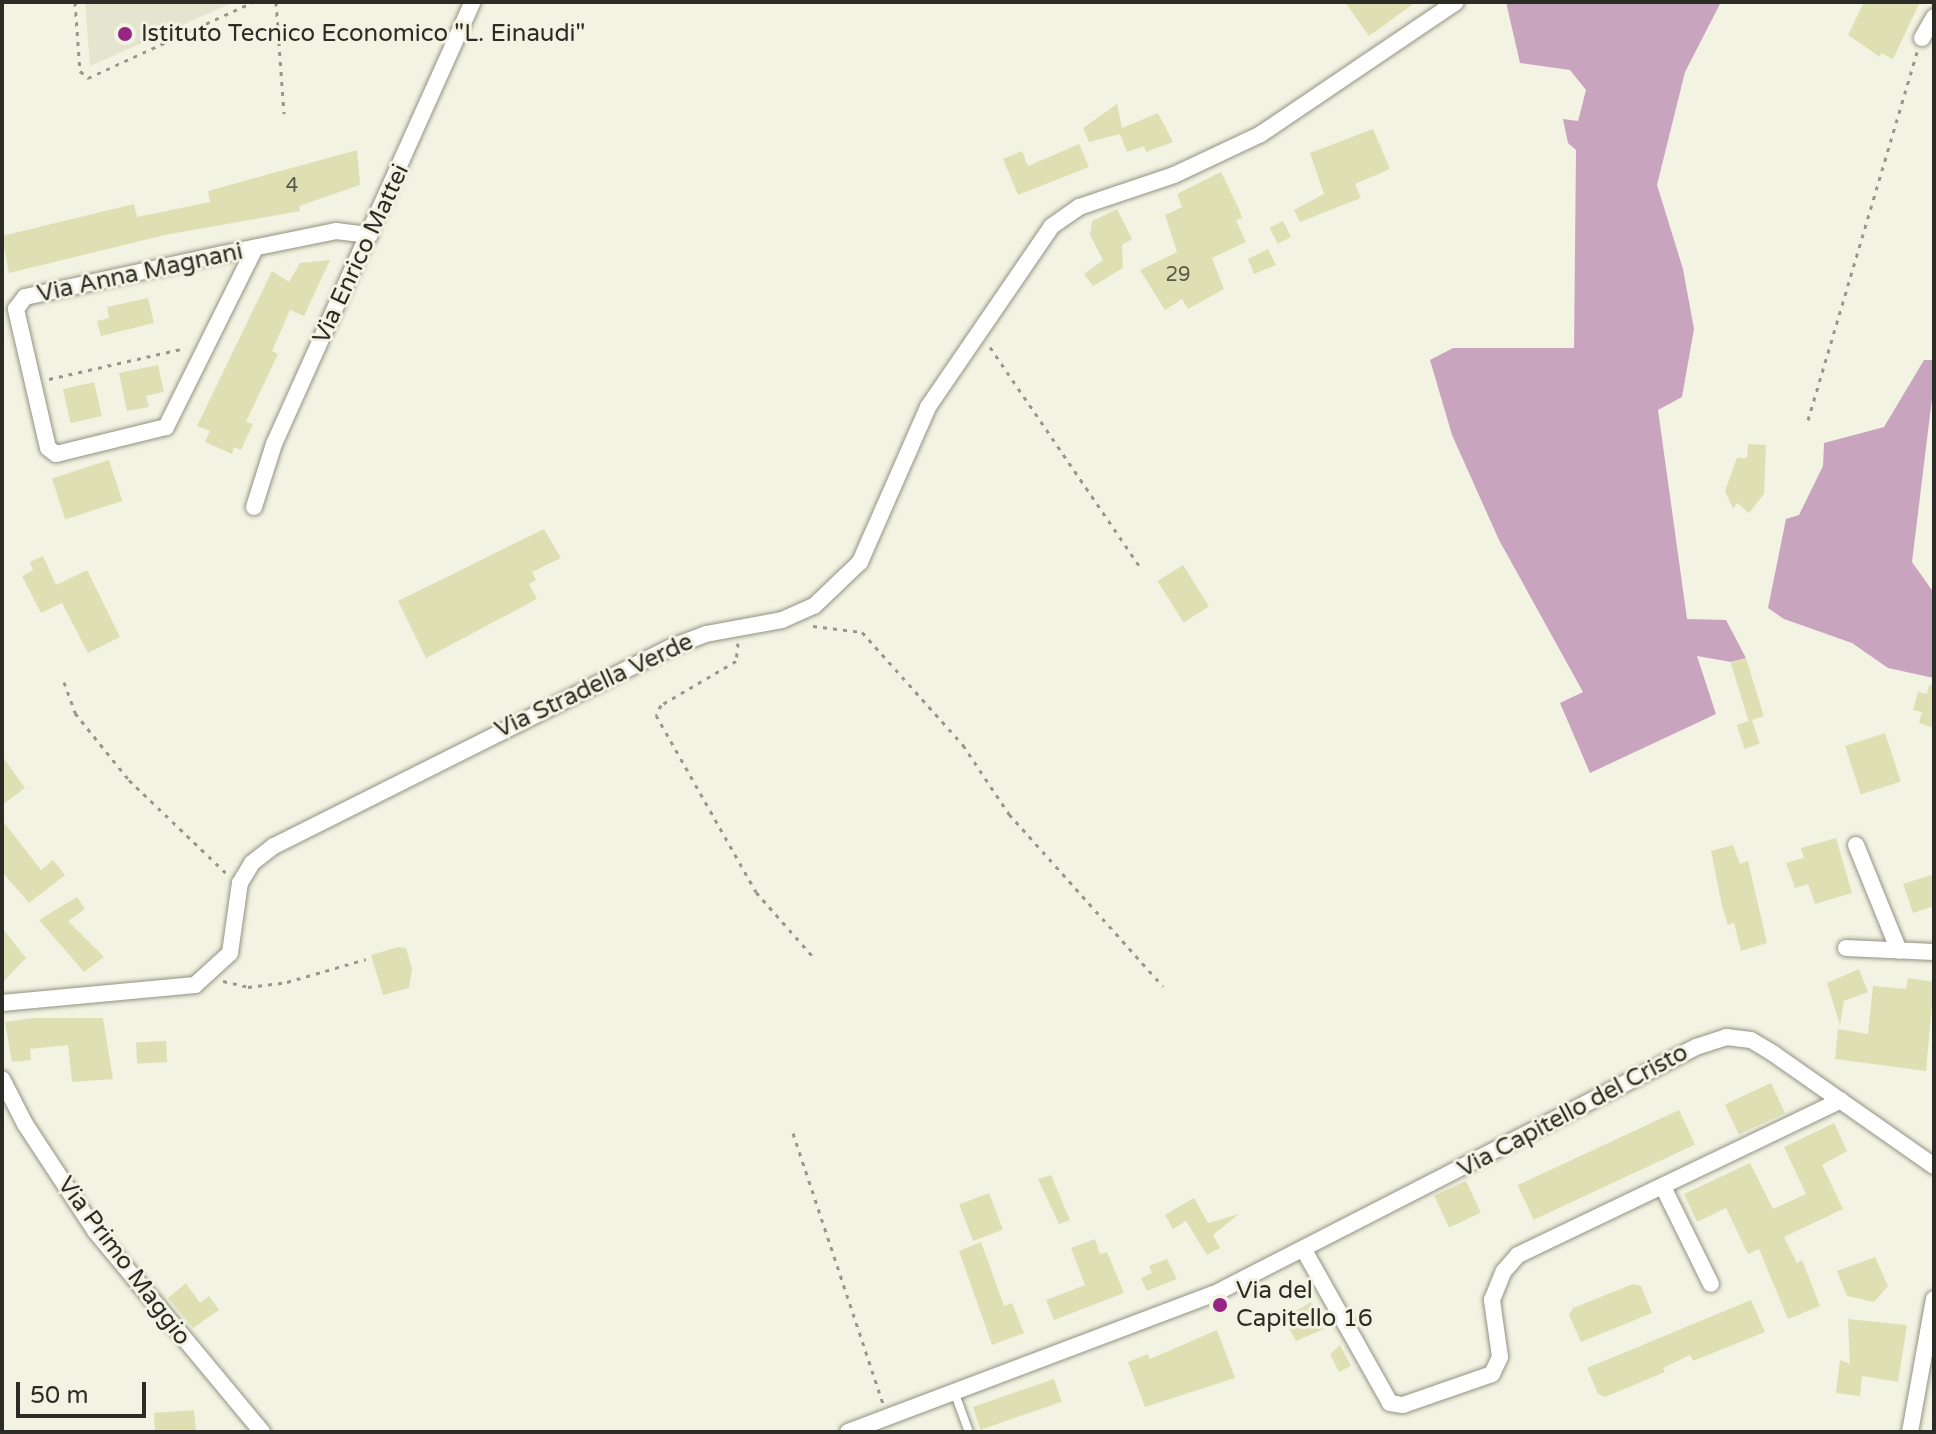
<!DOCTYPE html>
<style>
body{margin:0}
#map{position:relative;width:1936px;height:1434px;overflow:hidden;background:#f2f3e2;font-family:"Varela Round",sans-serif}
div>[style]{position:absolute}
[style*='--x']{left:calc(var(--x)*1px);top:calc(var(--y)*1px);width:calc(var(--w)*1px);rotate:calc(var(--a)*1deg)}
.built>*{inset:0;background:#e4e5ce}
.forest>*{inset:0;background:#c9a4bf}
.building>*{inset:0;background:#dee0b4;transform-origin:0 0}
.path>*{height:3px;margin-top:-1.5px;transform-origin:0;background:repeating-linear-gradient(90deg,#97988c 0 4px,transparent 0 10px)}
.roads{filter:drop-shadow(0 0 2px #929383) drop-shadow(0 0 2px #929383)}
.lane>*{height:8px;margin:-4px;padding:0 4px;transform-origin:4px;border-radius:4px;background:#fff}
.street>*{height:16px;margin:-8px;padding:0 8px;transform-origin:8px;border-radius:8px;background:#fff}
.dots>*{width:22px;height:22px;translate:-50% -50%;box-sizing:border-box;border:4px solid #f2f3e2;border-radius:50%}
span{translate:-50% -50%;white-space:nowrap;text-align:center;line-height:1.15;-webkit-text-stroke:6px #f2f3e2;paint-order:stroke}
.number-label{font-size:20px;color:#58594a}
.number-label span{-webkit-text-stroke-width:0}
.poi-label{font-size:24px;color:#2c2c26}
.left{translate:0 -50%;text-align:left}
.street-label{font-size:24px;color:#2c2c26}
.frame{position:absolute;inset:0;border:4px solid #2c2c26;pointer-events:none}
.scale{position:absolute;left:16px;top:1382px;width:130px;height:36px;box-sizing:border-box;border:4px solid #2c2c26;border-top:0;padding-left:10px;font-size:24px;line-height:28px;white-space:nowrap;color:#2c2c26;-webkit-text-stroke:6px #f2f3e2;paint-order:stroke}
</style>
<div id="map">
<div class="built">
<div style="clip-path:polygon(85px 2px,234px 2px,90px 66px)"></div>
</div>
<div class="forest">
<div style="clip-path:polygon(1506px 2px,1721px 2px,1685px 72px,1657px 185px,1683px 269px,1694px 329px,1682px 397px,1658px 410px,1687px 619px,1726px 620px,1746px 658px,1731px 662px,1697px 656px,1716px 714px,1590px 773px,1560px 703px,1583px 692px,1499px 540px,1452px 435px,1430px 360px,1453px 348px,1574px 348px,1576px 150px,1568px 143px,1563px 119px,1578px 121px,1586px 90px,1570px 70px,1520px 63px)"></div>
<div style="clip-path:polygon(1924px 360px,1934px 360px,1934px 382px,1912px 562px,1934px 593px,1934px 678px,1888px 668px,1852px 643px,1784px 619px,1768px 608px,1786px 519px,1799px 515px,1823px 466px,1824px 443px,1884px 427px)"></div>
</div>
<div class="building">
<div style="clip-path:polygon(1345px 2px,1416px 2px,1369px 36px)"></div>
<div style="clip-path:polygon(1864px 2px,1920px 2px,1893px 59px,1881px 53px,1880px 57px,1848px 35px)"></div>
<div style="clip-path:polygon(1117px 104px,1122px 128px,1158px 113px,1173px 142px,1146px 152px,1144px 146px,1127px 152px,1120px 134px,1089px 142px,1083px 128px)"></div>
<div style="clip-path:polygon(1373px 129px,1390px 169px,1355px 184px,1361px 198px,1300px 222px,1294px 210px,1324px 194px,1310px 153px)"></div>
<div style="clip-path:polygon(1079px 144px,1089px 167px,1018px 195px,1003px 159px,1022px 151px,1028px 166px)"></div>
<div style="clip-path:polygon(357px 150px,360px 185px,299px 206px,300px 211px,165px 235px,9px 273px,2px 236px,134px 204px,137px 217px,210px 202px,208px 191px)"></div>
<div style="clip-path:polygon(1221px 172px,1239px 209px,1242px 218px,1236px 220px,1246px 242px,1212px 258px,1224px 289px,1188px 309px,1182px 299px,1165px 310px,1140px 270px,1177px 252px,1165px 215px,1182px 207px,1177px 194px)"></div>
<div style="clip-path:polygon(1117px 209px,1132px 239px,1122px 245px,1123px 268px,1093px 286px,1084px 274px,1103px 260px,1090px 235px,1092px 221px)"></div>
<div style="left:1283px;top:221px;width:18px;height:15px;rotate:63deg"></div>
<div style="clip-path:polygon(1268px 249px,1276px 265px,1254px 274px,1248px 259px)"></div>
<div style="clip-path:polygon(330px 260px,304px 316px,290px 310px,272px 351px,278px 354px,246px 422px,253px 424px,241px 450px,234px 447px,232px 454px,205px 442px,210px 431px,197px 426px,272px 271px,289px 282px,300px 263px)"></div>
<div style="clip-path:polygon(148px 298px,154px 323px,101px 336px,97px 321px,109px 318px,107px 307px)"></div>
<div style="clip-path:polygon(158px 365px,164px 392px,146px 396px,149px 407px,127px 411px,119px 373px)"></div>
<div style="left:94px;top:382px;width:35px;height:32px;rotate:77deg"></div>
<div style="clip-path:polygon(1748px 444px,1766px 445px,1764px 494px,1749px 513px,1737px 503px,1733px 509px,1725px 491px,1737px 458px,1747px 458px)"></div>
<div style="left:109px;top:460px;width:43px;height:60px;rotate:72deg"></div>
<div style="clip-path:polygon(544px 529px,561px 558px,532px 572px,536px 580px,529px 584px,537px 599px,426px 658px,398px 601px)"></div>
<div style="clip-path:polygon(43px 556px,56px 585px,87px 570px,120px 637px,88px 653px,62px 603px,41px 613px,22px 576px,33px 570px,30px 562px)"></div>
<div style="left:1183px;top:565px;width:49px;height:30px;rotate:58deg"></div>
<div style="left:1746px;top:658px;width:61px;height:16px;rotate:73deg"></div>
<div style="clip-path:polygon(1929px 685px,1934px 685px,1934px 728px,1919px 723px,1922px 712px,1913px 710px,1918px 692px,1927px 694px)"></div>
<div style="left:1752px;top:720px;width:25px;height:16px;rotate:72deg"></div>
<div style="left:1885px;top:733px;width:51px;height:42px;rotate:72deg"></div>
<div style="clip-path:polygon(2px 756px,25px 788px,2px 805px)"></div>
<div style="clip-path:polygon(2px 820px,41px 870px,53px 860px,65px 875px,29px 903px,2px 872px)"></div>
<div style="clip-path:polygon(1836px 838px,1852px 893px,1815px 904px,1808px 884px,1795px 888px,1786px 863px,1804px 858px,1801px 848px)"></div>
<div style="clip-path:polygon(1733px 845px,1740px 864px,1748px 861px,1767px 943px,1741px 951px,1734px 923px,1728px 925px,1722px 906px,1711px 851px)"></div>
<div style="clip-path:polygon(1934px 874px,1934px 906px,1913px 913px,1903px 884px)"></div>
<div style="clip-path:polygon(77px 897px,85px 909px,68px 921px,104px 957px,84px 972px,39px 920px)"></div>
<div style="clip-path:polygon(2px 928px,26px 958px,2px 983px)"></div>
<div style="clip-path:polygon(398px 947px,406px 948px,412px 969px,409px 988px,383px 995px,371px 955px)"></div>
<div style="clip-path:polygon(1859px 969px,1868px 992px,1844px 1001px,1840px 1025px,1827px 983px)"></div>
<div style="clip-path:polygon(1908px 978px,1934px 982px,1926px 1071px,1835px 1059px,1838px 1029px,1868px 1034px,1873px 986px,1906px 989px)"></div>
<div style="clip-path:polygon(34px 1018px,103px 1018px,113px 1079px,72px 1082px,68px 1045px,30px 1049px,31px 1060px,12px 1062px,5px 1022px)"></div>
<div style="left:166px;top:1041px;width:21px;height:30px;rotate:87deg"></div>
<div style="left:1771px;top:1083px;width:33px;height:51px;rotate:65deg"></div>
<div style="left:1679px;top:1110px;width:38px;height:178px;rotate:65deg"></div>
<div style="clip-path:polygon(1834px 1123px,1847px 1151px,1822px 1165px,1843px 1209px,1784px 1237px,1797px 1263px,1802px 1260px,1820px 1306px,1788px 1319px,1759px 1249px,1748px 1254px,1726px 1208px,1697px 1222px,1684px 1194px,1750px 1163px,1773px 1209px,1806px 1194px,1784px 1147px)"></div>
<div style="clip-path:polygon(1051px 1175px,1070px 1220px,1059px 1224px,1038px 1179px)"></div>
<div style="left:1466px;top:1181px;width:35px;height:35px;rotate:65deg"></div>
<div style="left:989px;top:1193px;width:39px;height:32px;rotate:69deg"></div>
<div style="clip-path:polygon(1194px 1198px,1208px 1223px,1239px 1214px,1213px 1235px,1220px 1248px,1207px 1255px,1186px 1221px,1173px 1229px,1165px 1215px)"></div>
<div style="clip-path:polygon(1095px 1239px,1100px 1254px,1107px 1252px,1124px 1293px,1054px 1320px,1046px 1300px,1085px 1285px,1071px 1248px)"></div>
<div style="clip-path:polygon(981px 1242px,1004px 1306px,1012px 1303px,1024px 1333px,992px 1345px,959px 1251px)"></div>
<div style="clip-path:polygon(1875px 1257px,1888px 1286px,1874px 1302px,1847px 1296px,1837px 1271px)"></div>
<div style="clip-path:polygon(1167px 1259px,1177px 1279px,1147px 1291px,1141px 1278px,1152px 1273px,1149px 1266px)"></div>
<div style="clip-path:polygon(186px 1283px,200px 1303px,209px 1296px,219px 1310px,193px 1328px,168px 1298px)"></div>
<div style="clip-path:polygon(1633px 1284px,1641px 1286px,1652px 1313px,1581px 1342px,1569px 1315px,1573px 1308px)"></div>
<div style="clip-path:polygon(1751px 1300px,1765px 1332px,1693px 1361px,1690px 1355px,1663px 1368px,1665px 1372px,1605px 1397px,1598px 1394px,1587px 1368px)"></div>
<div style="clip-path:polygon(1311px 1302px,1324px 1329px,1296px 1341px,1284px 1318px)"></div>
<div style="clip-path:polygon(1848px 1319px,1907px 1325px,1898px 1382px,1862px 1376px,1860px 1396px,1836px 1393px,1840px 1360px,1850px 1364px)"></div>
<div style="clip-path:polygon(1217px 1330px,1235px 1378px,1145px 1407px,1128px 1362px,1148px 1354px,1150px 1359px)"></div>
<div style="clip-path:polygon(1340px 1345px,1351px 1366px,1339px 1372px,1330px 1354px)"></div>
<div style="left:1054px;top:1379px;width:24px;height:86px;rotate:71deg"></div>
<div style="clip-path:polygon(194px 1410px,196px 1432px,155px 1432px,154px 1413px)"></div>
</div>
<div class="path">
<div style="--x:75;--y:2;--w:69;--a:85.9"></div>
<div style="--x:80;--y:71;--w:11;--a:41"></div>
<div style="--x:88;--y:78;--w:182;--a:-24.7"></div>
<div style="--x:276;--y:2;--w:112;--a:85.9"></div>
<div style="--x:990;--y:347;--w:266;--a:55.7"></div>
<div style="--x:49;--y:379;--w:140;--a:-12.8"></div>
<div style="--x:1808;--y:420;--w:384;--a:-73.5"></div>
<div style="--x:813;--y:626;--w:49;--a:7"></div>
<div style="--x:862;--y:632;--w:152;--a:48.2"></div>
<div style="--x:963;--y:745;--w:83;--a:56.3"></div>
<div style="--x:1009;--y:814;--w:231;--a:48.2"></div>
<div style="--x:738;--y:643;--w:18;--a:96"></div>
<div style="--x:736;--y:661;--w:87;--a:149.6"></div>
<div style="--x:661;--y:705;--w:11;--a:117"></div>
<div style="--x:656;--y:715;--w:203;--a:60.5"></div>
<div style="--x:756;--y:892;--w:88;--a:48.7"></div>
<div style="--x:64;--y:682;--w:33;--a:70"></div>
<div style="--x:75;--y:713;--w:86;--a:51.1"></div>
<div style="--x:129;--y:780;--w:136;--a:43.8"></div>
<div style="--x:223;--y:981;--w:26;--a:13"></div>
<div style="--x:248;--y:987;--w:39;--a:-7"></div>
<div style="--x:287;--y:982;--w:82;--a:-16.2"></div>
<div style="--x:793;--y:1133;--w:285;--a:71.6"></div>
</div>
<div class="roads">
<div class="lane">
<div style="--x:955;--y:1394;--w:40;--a:69.8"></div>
</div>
<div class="street">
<div style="--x:1922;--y:38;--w:24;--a:-60"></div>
<div style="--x:255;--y:248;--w:200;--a:116.4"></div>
<div style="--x:166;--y:427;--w:113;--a:166.2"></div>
<div style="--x:56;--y:454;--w:10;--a:-143"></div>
<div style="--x:48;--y:448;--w:143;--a:-103"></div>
<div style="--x:16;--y:309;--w:15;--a:-53"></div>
<div style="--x:25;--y:297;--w:203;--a:-12.3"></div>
<div style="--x:223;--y:254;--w:115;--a:-11.5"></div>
<div style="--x:336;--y:231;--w:34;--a:7"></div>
<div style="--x:254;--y:507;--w:66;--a:-72.4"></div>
<div style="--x:274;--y:444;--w:485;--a:-65.8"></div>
<div style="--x:1856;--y:845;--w:114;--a:67.9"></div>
<div style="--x:1846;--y:948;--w:88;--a:2.6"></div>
<div style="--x:2;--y:1003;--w:194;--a:-5.3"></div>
<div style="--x:195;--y:985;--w:47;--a:-42.4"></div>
<div style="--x:230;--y:953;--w:71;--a:-81.9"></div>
<div style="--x:240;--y:883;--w:23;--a:-59"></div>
<div style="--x:252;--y:863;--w:28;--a:-38"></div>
<div style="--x:274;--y:846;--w:445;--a:-26.6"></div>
<div style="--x:672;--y:647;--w:36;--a:-21"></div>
<div style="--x:706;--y:634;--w:77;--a:-10.4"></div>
<div style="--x:782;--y:620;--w:35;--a:-24"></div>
<div style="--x:814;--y:606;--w:64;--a:-43.7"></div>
<div style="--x:860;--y:562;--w:169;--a:-66.3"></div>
<div style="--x:928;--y:407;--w:219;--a:-55.6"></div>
<div style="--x:1052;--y:226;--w:33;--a:-35"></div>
<div style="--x:1079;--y:207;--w:100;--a:-18.6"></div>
<div style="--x:1174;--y:175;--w:96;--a:-25.2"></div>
<div style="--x:1261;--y:134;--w:235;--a:-34.1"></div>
<div style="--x:2;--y:1079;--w:51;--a:62.9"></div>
<div style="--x:25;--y:1124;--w:129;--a:56.7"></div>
<div style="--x:96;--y:1232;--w:260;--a:50.3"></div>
<div style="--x:1663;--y:1187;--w:108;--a:63.7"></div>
<div style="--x:1305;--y:1252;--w:173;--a:60.6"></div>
<div style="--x:1390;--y:1403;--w:13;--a:9"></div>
<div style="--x:1403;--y:1405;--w:94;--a:-19.2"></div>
<div style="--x:1492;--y:1374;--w:19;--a:-65"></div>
<div style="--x:1500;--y:1357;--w:58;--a:-98"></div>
<div style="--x:1492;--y:1300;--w:31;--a:-68"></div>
<div style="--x:1504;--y:1271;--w:21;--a:-49"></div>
<div style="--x:1518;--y:1255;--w:358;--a:-25.6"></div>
<div style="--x:848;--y:1432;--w:391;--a:-20.7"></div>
<div style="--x:1214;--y:1294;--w:542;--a:-27.13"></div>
<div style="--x:1696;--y:1047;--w:32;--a:-18"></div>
<div style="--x:1726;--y:1037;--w:25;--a:7"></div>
<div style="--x:1751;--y:1040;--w:27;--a:31"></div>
<div style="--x:1774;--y:1054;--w:195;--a:35"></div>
<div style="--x:1910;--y:1432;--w:135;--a:-79.8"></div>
</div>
</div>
<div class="dots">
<div style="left:125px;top:34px;background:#972583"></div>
<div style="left:1220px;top:1305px;background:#972583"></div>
</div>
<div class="number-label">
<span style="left:292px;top:186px">4</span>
<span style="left:1178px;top:275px">29</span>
</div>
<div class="poi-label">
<span class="left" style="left:141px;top:34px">Istituto Tecnico Economico "L. Einaudi"</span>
<span class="left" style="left:1236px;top:1305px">Via del<br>Capitello 16</span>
</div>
<div class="street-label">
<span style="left:361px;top:254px;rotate:-65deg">Via Enrico Mattei</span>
<span style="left:140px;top:273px;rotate:-12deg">Via Anna Magnani</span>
<span style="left:594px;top:686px;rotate:-25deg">Via Stradella Verde</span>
<span style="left:1573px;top:1111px;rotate:-28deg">Via Capitello del Cristo</span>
<span style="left:124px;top:1261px;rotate:53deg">Via Primo Maggio</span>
</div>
<div class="frame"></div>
<div class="scale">50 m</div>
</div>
